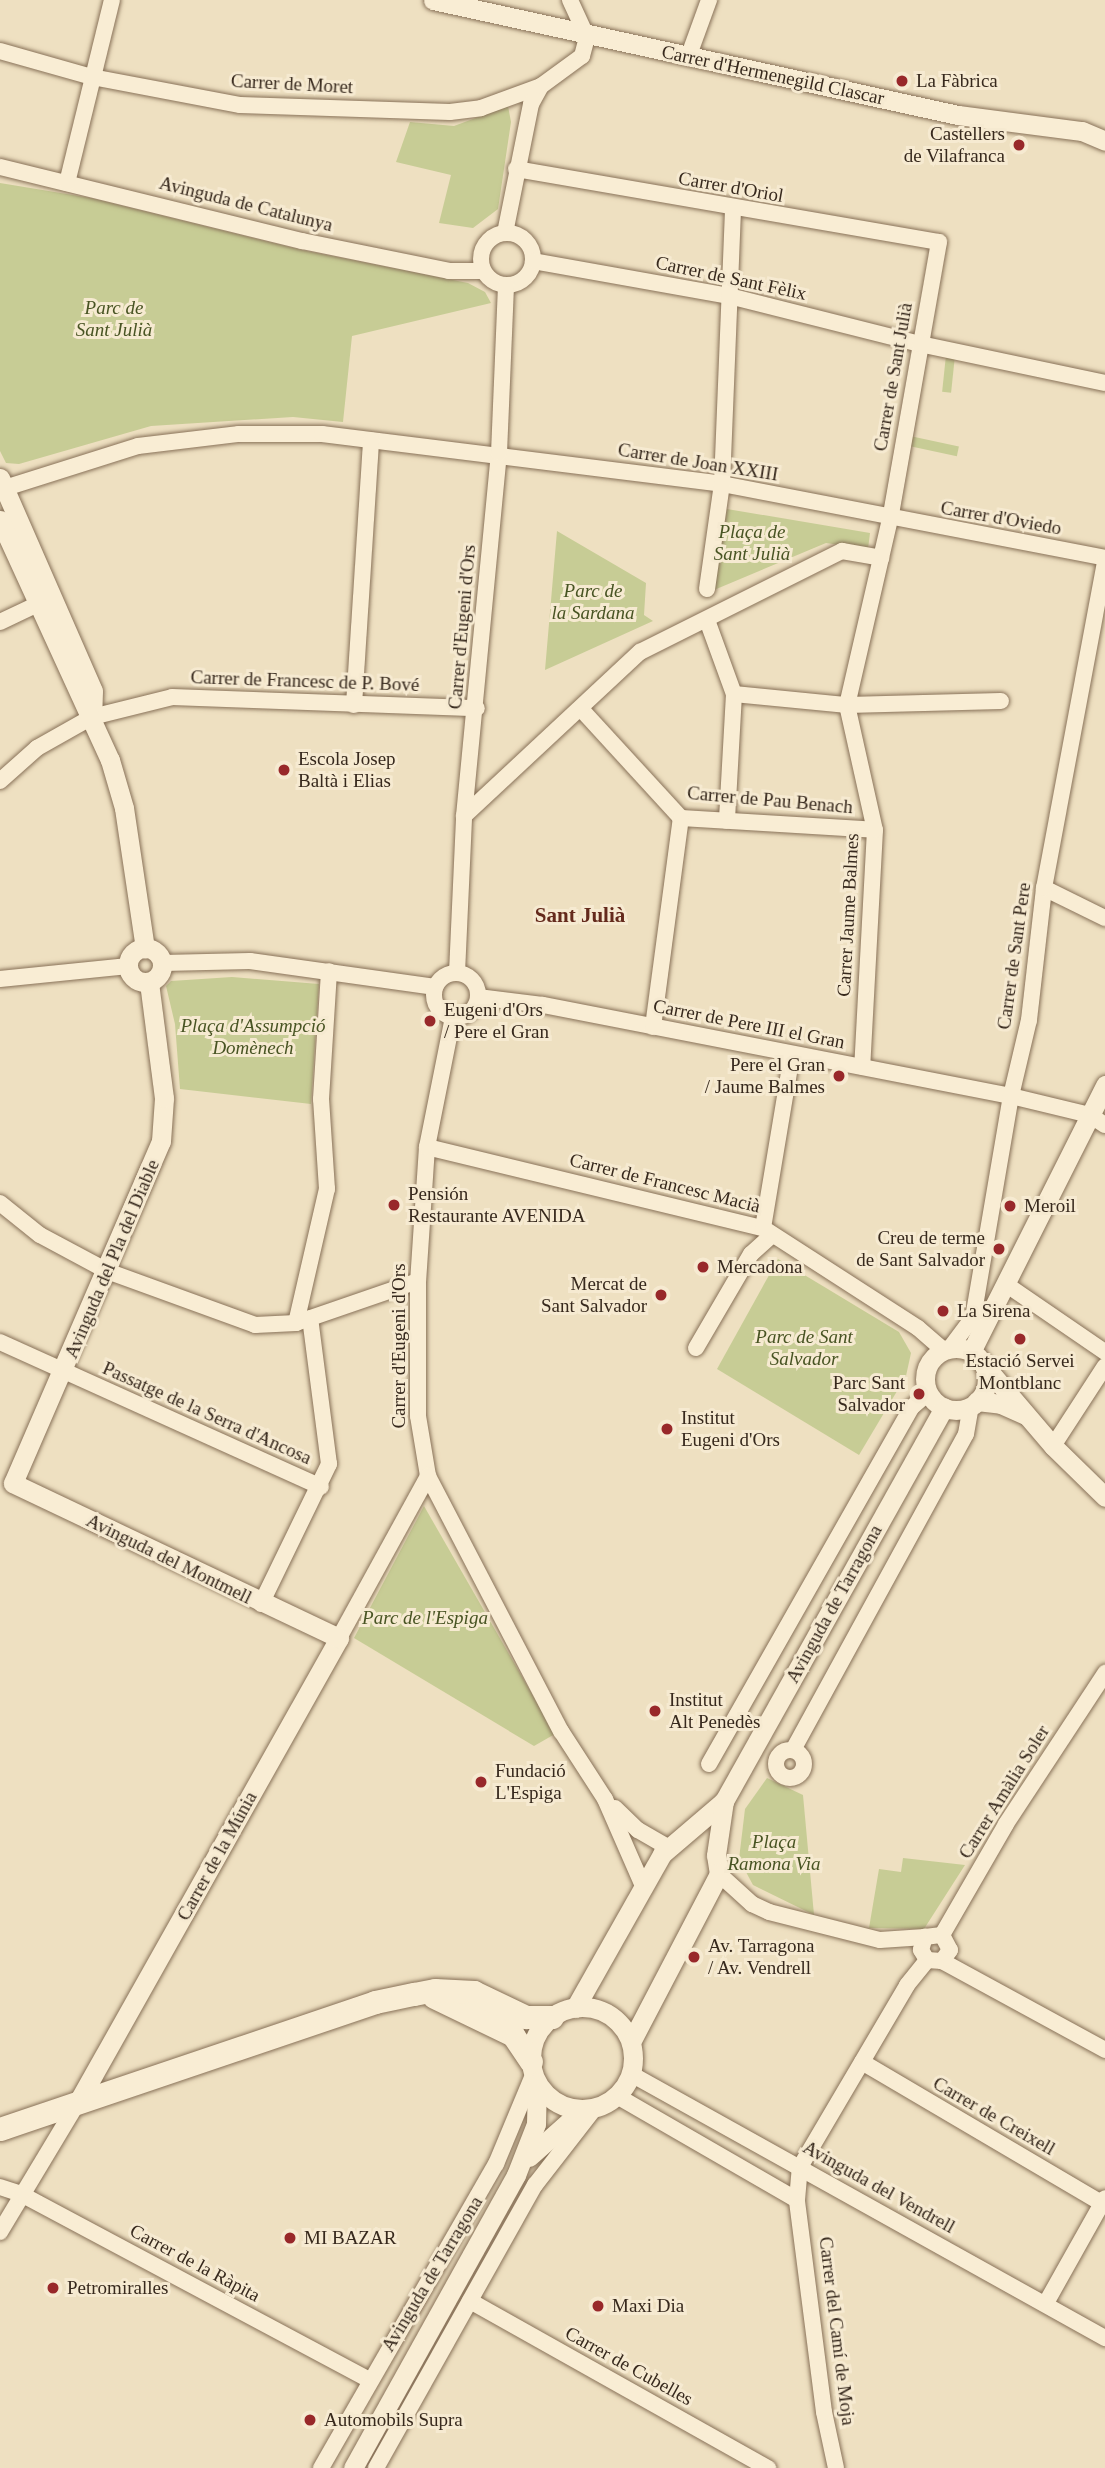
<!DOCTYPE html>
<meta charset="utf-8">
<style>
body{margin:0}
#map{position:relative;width:1105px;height:2468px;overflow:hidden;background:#eee0c1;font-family:Georgia,serif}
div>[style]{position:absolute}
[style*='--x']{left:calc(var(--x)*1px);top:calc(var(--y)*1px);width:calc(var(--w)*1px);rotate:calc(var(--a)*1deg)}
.green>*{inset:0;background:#c7cc95;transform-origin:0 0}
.roads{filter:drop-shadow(0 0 2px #887158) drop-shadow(0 0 2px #887158)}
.minor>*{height:16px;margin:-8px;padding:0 8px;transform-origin:8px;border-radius:8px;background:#f9edd4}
.minor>.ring{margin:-8px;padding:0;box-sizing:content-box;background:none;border:16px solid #f9edd4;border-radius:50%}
.tertiary>*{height:19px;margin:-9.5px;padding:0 9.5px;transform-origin:9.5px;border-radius:9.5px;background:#f9edd4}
.tertiary>.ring{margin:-9.5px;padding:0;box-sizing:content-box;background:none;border:19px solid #f9edd4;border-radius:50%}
.secondary>*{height:23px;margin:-11.5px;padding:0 11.5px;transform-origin:11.5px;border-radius:11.5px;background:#f9edd4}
.dots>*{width:19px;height:19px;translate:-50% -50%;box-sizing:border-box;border:4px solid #f6ead1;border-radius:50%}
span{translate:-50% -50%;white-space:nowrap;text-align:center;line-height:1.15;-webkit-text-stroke:6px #f6ead1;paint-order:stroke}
.street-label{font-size:19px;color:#37291d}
.poi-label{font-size:19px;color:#37291d}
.left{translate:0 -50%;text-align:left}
.right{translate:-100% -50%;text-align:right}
.park-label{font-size:19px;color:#485423;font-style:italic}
.neighbourhood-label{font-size:21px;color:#642a1c;font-weight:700}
</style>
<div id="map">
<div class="green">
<div style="clip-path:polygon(508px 106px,511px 122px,498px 209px,473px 228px,439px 223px,451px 175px,396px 162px,410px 122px,454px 126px)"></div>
<div style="clip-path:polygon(0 183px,91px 198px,302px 250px,468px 283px,485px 292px,491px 303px,352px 336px,343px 422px,293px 417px,151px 426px,19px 464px,6px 463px,0 451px)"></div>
<div style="left:946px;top:355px;width:9px;height:37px;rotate:6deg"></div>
<div style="left:910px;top:436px;width:50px;height:10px;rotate:12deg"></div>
<div style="clip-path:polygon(727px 509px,870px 533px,868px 549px,826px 543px,714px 590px)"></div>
<div style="clip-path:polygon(557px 531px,646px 583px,644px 615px,653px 621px,545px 670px)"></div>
<div style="clip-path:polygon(232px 977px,319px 984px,311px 1104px,180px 1089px,175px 1024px,166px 986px,171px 981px)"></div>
<div style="clip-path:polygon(778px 1259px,899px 1332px,911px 1353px,906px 1376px,859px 1455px,717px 1369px)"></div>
<div style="clip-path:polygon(424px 1506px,555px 1734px,534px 1746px,354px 1638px)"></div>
<div style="clip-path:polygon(767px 1778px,803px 1795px,814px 1915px,753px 1885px,739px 1859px,745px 1809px)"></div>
<div style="clip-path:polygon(903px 1858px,965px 1865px,924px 1929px,869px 1928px,879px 1869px,901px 1872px)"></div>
</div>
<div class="roads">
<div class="minor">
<div style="--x:0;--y:51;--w:96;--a:15.8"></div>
<div style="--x:92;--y:77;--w:151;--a:10.7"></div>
<div style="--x:240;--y:105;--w:210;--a:1.9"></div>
<div style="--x:450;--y:112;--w:31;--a:-7"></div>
<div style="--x:481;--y:108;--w:64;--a:-20.1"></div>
<div style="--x:689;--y:55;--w:59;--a:-70"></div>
<div style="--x:0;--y:167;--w:311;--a:13.8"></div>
<div style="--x:302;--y:241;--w:150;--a:11.5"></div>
<div style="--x:449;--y:271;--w:34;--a:0"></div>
<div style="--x:516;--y:169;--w:429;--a:9.8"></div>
<div style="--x:939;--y:242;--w:281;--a:100"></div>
<div style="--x:890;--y:519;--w:191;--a:103"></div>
<div style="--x:847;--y:705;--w:128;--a:77.4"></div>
<div style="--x:875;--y:830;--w:237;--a:93.1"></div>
<div style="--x:67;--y:183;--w:188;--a:-76.2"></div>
<div style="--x:505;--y:233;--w:132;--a:-78.6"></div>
<div style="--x:531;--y:104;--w:21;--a:-61"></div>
<div style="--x:541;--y:86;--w:51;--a:-36.2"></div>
<div style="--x:582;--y:56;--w:20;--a:-75"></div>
<div style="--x:587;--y:37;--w:41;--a:-114.7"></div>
<div class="ring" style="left:481px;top:233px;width:36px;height:36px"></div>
<div style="--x:533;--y:261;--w:199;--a:10.1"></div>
<div style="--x:729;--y:296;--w:197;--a:14.1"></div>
<div style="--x:920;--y:344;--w:189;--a:11.9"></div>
<div style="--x:5;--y:488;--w:139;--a:-17.5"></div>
<div style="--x:138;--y:446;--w:102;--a:-6.8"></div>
<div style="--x:239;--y:434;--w:83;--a:0"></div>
<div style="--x:322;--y:434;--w:403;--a:7.1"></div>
<div style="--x:722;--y:484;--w:390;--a:10.9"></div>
<div style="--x:707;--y:589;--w:106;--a:-81.9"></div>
<div style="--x:722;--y:484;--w:274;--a:-87.7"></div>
<div style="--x:707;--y:620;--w:79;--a:70"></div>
<div style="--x:734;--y:694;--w:127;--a:93.2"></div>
<div style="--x:0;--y:622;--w:44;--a:-25.4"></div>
<div style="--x:734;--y:694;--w:114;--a:5.6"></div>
<div style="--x:847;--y:705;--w:154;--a:-1.5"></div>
<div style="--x:354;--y:705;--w:265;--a:-86.3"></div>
<div style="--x:581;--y:709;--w:148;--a:47.5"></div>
<div style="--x:681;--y:818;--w:194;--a:3.5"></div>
<div style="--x:0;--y:781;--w:50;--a:-41.7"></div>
<div style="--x:37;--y:748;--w:63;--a:-29.4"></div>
<div style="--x:92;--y:717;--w:82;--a:-14"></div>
<div style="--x:172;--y:697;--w:305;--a:2.1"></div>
<div style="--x:464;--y:816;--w:241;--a:-43"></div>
<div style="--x:640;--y:652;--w:226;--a:-26.6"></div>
<div style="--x:842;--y:551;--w:40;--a:10"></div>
<div style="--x:1044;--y:888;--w:68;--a:26.2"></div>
<div style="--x:163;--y:963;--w:87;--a:-1.3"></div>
<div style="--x:250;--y:961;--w:187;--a:8"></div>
<div class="ring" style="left:434px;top:973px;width:28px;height:28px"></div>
<div style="--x:457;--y:973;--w:157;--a:-87.4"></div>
<div style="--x:464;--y:816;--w:365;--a:-84.5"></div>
<div style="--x:499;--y:453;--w:168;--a:-87.6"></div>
<div style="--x:0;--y:979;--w:129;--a:-5.8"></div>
<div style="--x:478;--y:997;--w:65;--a:7"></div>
<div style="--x:543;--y:1005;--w:477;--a:11"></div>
<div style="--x:1011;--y:1096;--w:81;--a:13.5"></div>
<div style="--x:1090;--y:1115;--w:18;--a:34"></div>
<div style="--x:453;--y:1017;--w:133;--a:101.3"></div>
<div style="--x:427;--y:1147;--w:134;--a:93.8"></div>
<div style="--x:418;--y:1281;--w:135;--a:90"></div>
<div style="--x:418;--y:1416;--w:61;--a:80.5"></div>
<div style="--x:428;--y:1476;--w:288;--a:62.5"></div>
<div style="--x:561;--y:1731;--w:81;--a:57.1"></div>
<div style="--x:605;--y:1799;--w:95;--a:66.4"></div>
<div style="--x:653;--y:1027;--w:211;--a:-82.4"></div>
<div style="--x:427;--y:1147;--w:346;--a:13.6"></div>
<div style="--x:763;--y:1228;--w:184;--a:32.8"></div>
<div style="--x:918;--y:1328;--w:33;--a:41"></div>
<div style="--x:0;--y:1203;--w:51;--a:38.7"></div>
<div style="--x:40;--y:1235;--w:76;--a:28.2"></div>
<div style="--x:107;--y:1271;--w:158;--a:20"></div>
<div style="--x:255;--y:1325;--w:41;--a:-2.8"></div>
<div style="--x:296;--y:1323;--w:129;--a:-19"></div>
<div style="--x:763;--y:1228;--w:175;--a:-80.5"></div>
<div style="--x:1007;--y:1285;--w:119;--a:34.4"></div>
<div style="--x:296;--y:1323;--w:138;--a:-77"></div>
<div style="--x:327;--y:1189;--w:90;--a:-93.8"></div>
<div style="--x:321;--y:1099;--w:128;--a:-86.4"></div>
<div style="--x:0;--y:1342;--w:352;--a:24.3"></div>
<div style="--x:696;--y:1348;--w:109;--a:-59.7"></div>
<div style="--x:751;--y:1254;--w:28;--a:-42"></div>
<div style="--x:950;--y:1348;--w:38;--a:-53"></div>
<div style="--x:973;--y:1318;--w:225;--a:-80.3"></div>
<div style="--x:1011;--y:1096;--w:78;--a:-76.7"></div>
<div style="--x:1029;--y:1020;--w:133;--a:-83.5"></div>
<div style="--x:1044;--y:888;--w:333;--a:-79.4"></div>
<div style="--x:1053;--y:1446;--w:95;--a:-57"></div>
<div style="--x:261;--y:1604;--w:156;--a:-64.1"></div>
<div style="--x:329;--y:1464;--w:147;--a:-97.4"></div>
<div style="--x:339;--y:1638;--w:185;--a:-61.2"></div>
<div style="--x:793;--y:1750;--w:360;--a:-61.3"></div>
<div style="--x:966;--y:1434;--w:28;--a:-80"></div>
<div class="ring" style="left:776px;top:1750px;width:12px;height:12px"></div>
<div style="--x:709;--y:1764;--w:411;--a:-60.4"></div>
<div style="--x:912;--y:1407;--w:21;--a:-41"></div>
<div style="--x:615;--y:1808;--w:32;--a:44"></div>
<div style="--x:638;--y:1830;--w:34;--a:30"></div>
<div style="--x:719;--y:1874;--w:45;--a:42.3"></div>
<div style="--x:752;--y:1904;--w:19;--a:25"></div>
<div style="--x:769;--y:1912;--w:114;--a:14.2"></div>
<div style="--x:880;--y:1940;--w:45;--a:-3.8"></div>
<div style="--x:942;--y:1935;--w:128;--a:-60"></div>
<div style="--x:1006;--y:1824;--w:181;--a:-56.7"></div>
<div style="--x:942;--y:1935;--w:17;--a:62"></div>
<div style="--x:950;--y:1950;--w:14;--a:126"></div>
<div style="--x:942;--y:1961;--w:15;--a:-176"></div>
<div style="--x:927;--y:1960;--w:12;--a:-121"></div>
<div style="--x:921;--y:1950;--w:14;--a:-73"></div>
<div style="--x:925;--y:1937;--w:17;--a:-7"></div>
<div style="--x:942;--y:1961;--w:186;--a:28.6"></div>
<div style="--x:862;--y:2062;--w:282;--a:30.5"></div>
<div style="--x:631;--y:2074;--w:543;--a:29.12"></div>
<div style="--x:617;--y:2096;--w:208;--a:30"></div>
<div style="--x:0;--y:2187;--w:22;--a:18"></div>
<div style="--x:21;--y:2194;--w:395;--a:28.1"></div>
<div style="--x:0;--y:2232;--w:152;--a:-59"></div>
<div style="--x:470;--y:2301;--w:342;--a:29.3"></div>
<div style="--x:1046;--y:2303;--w:120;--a:-60.7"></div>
<div style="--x:321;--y:2468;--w:351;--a:-60.1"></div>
<div style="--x:496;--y:2164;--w:96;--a:-67.4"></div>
<div style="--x:376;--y:2468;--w:325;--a:-60.7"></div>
<div style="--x:535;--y:2185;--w:98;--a:-52.1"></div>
<div style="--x:836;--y:2468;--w:57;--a:-102.1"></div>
<div style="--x:824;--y:2412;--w:214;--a:-97.3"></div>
<div style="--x:797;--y:2200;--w:33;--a:-85"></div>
<div style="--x:800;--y:2167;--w:211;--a:-59.5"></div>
<div style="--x:907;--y:1985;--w:32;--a:-51"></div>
</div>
<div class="tertiary">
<div style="--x:433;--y:0;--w:537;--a:12.36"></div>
<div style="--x:958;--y:115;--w:125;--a:7.4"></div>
<div style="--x:1082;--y:131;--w:25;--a:23"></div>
<div style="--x:0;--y:478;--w:232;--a:66.4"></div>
<div style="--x:93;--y:691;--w:26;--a:92"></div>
<div style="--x:0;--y:520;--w:264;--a:65.4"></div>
<div style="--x:110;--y:760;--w:50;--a:73.7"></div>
<div style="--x:124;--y:808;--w:142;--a:81.5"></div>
<div class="ring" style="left:128px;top:948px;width:15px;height:15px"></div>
<div class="ring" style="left:925px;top:1348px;width:43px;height:43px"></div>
<div style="--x:971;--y:1352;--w:299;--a:-63.3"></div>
<div style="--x:983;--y:1364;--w:108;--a:49.5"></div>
<div style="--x:1053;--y:1446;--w:73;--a:44.4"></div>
<div style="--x:977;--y:1401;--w:24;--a:7"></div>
<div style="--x:1001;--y:1404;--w:27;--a:24"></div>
<div class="ring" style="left:531px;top:2007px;width:83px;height:83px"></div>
<div style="--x:575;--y:2008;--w:177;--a:-60.5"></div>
<div style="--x:662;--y:1854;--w:82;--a:-40.5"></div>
<div style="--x:724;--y:1801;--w:451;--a:-60.8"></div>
<div style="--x:631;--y:2042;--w:190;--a:-62.4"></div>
<div style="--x:719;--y:1874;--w:19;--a:-99"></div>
<div style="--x:716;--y:1855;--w:55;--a:-81.6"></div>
<div style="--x:78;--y:2102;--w:532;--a:-60.64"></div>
<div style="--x:339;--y:1638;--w:361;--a:-154.6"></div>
<div style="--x:13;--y:1483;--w:373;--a:-66.6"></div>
<div style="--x:161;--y:1141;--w:43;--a:-86"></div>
<div style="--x:164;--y:1098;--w:117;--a:-97.4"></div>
<div style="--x:529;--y:2157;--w:72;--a:-41.6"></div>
<div style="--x:353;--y:2468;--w:335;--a:-60.9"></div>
<div style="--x:516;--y:2175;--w:55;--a:-68.6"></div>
<div style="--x:536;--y:2124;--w:41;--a:-88.6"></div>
</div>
<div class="secondary">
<div style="--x:434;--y:1997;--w:88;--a:25.7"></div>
<div style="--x:513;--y:2035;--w:32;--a:56"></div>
<div style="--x:0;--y:2129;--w:396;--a:-18.7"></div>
<div style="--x:375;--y:2002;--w:40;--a:-12"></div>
<div style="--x:414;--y:1994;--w:21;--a:-11"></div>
<div style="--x:435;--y:1990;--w:39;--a:3"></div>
<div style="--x:474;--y:1992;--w:58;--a:25.7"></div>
<div style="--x:526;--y:2017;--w:26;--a:0"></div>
</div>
</div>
<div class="dots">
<div style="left:902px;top:81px;background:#98282a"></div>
<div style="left:1019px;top:145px;background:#98282a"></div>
<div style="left:284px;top:770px;background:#98282a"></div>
<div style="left:430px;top:1021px;background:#98282a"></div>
<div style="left:839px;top:1076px;background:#98282a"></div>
<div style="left:394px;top:1205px;background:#98282a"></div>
<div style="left:1010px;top:1206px;background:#98282a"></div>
<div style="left:999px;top:1249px;background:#98282a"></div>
<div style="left:703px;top:1267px;background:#98282a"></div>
<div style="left:661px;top:1295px;background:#98282a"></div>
<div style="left:943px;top:1311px;background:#98282a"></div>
<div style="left:1020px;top:1339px;background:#98282a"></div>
<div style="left:919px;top:1394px;background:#98282a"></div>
<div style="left:667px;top:1429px;background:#98282a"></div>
<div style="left:655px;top:1711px;background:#98282a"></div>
<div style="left:481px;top:1782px;background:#98282a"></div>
<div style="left:694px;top:1957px;background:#98282a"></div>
<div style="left:290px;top:2238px;background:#98282a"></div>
<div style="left:53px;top:2288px;background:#98282a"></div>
<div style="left:598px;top:2306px;background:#98282a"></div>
<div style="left:310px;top:2420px;background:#98282a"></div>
</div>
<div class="street-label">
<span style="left:773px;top:75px;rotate:12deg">Carrer d'Hermenegild Clascar</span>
<span style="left:292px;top:84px;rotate:3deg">Carrer de Moret</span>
<span style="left:731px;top:187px;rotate:10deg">Carrer d'Oriol</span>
<span style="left:246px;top:204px;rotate:14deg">Avinguda de Catalunya</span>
<span style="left:731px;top:278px;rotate:12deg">Carrer de Sant Fèlix</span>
<span style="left:893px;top:377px;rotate:-80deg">Carrer de Sant Julià</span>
<span style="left:698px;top:462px;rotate:9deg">Carrer de Joan XXIII</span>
<span style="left:1001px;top:518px;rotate:10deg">Carrer d'Oviedo</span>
<span style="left:462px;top:627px;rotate:-85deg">Carrer d'Eugeni d'Ors</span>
<span style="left:305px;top:681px;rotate:2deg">Carrer de Francesc de P. Bové</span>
<span style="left:770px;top:800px;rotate:5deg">Carrer de Pau Benach</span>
<span style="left:848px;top:915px;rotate:-87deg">Carrer Jaume Balmes</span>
<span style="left:1014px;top:956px;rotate:-82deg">Carrer de Sant Pere</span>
<span style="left:749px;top:1024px;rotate:11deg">Carrer de Pere III el Gran</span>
<span style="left:665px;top:1183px;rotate:14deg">Carrer de Francesc Macià</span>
<span style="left:112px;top:1259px;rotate:-67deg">Avinguda del Pla del Diable</span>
<span style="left:399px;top:1346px;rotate:-90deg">Carrer d'Eugeni d'Ors</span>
<span style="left:207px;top:1413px;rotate:24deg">Passatge de la Serra d'Ancosa</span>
<span style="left:169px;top:1559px;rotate:26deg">Avinguda del Montmell</span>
<span style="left:834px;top:1604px;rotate:-61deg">Avinguda de Tarragona</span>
<span style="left:1004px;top:1792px;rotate:-58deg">Carrer Amàlia Soler</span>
<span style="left:217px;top:1856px;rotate:-61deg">Carrer de la Múnia</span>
<span style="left:994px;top:2116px;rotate:30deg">Carrer de Creixell</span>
<span style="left:879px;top:2187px;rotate:29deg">Avinguda del Vendrell</span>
<span style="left:195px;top:2263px;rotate:28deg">Carrer de la Ràpita</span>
<span style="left:432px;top:2274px;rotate:-59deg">Avinguda de Tarragona</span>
<span style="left:837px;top:2331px;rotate:83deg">Carrer del Camí de Moja</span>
<span style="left:629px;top:2366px;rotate:29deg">Carrer de Cubelles</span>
</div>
<div class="poi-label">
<span class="left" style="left:916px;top:81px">La Fàbrica</span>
<span class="right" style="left:1005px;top:145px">Castellers<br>de Vilafranca</span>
<span class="left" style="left:298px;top:770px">Escola Josep<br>Baltà i Elias</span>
<span class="left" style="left:444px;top:1021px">Eugeni d'Ors<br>/ Pere el Gran</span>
<span class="right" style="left:825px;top:1076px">Pere el Gran<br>/ Jaume Balmes</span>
<span class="left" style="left:408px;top:1205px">Pensión<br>Restaurante AVENIDA</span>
<span class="left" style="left:1024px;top:1206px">Meroil</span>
<span class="right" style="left:985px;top:1249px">Creu de terme<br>de Sant Salvador</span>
<span class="left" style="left:717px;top:1267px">Mercadona</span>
<span class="right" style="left:647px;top:1295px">Mercat de<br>Sant Salvador</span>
<span class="left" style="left:957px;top:1311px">La Sirena</span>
<span style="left:1020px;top:1372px">Estació Servei<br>Montblanc</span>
<span class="right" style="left:905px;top:1394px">Parc Sant<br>Salvador</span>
<span class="left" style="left:681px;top:1429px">Institut<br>Eugeni d'Ors</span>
<span class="left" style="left:669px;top:1711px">Institut<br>Alt Penedès</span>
<span class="left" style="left:495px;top:1782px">Fundació<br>L'Espiga</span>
<span class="left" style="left:708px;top:1957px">Av. Tarragona<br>/ Av. Vendrell</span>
<span class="left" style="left:304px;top:2238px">MI BAZAR</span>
<span class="left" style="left:67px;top:2288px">Petromiralles</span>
<span class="left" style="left:612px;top:2306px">Maxi Dia</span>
<span class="left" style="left:324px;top:2420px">Automobils Supra</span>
</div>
<div class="park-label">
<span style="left:114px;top:319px">Parc de<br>Sant Julià</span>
<span style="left:752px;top:543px">Plaça de<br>Sant Julià</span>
<span style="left:593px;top:602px">Parc de<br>la Sardana</span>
<span style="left:253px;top:1037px">Plaça d'Assumpció<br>Domènech</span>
<span style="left:804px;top:1348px">Parc de Sant<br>Salvador</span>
<span style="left:425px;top:1618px">Parc de l'Espiga</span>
<span style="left:774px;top:1853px">Plaça<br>Ramona Via</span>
</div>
<div class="neighbourhood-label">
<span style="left:580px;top:915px">Sant Julià</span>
</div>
</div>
